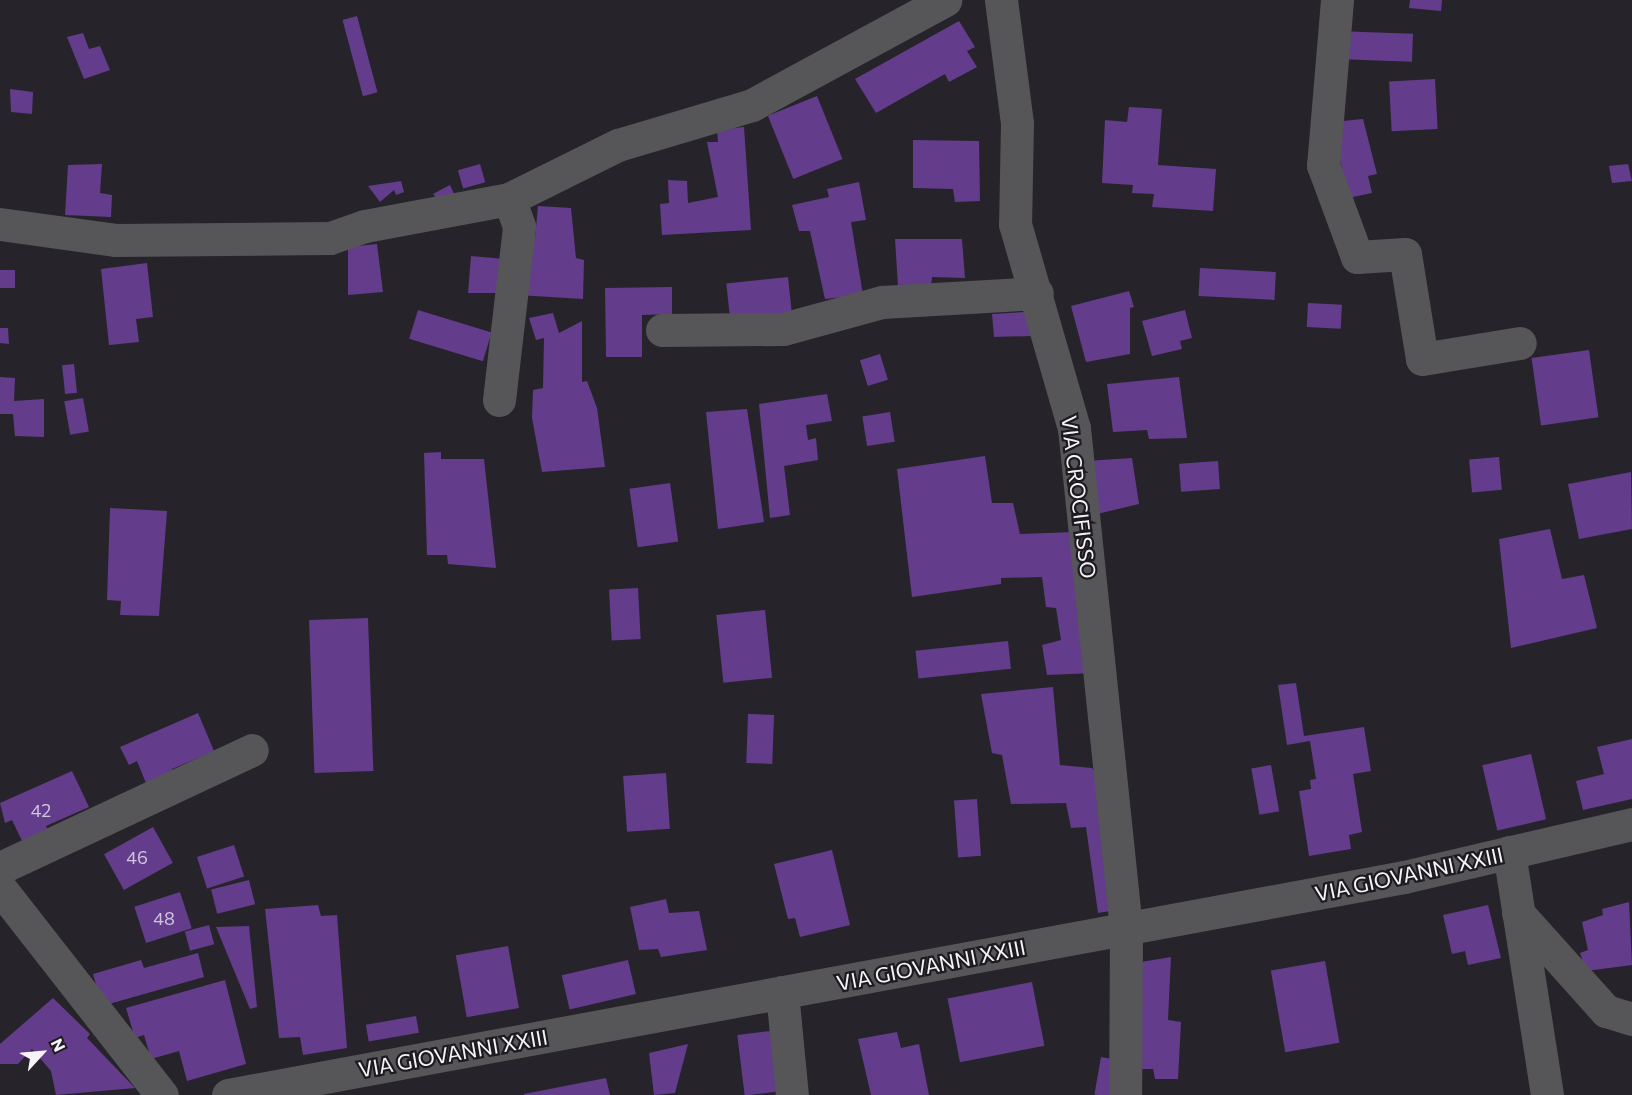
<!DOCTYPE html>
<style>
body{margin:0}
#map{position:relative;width:1632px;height:1095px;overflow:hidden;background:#26242a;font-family:Commissioner,sans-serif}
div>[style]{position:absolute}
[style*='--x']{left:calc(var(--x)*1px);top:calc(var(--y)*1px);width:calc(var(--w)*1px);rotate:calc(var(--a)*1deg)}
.building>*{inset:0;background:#633c8b;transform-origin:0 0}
.minor>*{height:33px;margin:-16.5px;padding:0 16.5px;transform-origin:16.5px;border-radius:16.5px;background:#565557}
span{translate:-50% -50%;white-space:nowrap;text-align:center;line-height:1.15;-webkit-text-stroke:4.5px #1d1b20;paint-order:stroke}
.number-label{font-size:18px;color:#d0c5dc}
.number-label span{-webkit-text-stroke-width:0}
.street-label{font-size:21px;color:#f5f3f7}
.north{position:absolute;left:12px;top:1023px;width:60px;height:60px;-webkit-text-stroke:4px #1d1b20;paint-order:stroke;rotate:64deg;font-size:16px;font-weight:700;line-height:24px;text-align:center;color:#f5f3f7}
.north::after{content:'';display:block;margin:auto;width:21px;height:27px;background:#f5f3f7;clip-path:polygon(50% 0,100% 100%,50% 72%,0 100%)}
</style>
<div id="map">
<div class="building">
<div style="clip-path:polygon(1410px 0,1442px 0,1441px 11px,1409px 8px)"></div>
<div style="left:357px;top:16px;width:79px;height:15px;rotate:75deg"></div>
<div style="clip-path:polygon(959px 21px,975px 47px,967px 51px,977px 67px,949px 82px,945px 74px,876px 113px,855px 79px)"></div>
<div style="left:1336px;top:31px;width:77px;height:28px;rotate:2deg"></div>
<div style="clip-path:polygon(83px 33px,89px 49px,100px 46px,110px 70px,84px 79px,67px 37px)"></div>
<div style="left:1435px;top:79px;width:50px;height:46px;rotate:87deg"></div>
<div style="clip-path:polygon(10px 89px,33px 92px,32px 114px,11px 112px)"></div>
<div style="left:817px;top:96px;width:68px;height:53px;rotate:68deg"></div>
<div style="clip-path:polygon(1129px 107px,1162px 109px,1158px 165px,1216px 169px,1213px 211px,1152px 207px,1154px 194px,1132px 193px,1133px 185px,1102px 183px,1105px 120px,1127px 122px)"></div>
<div style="clip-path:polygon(1363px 119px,1377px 174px,1368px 176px,1372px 193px,1348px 198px,1332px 122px)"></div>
<div style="clip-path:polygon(744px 127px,751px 230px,662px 235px,660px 204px,669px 203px,668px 180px,687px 181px,688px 203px,718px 197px,707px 142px,718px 142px,717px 130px)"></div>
<div style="clip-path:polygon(913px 140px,979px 141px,980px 201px,955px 202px,953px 189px,913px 188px)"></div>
<div style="clip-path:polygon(102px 164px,100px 193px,112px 195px,111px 217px,65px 215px,68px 165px)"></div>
<div style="left:480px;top:164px;width:19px;height:23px;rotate:74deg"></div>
<div style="clip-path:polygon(1628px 164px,1632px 181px,1612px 183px,1609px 166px)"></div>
<div style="clip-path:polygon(401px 181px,404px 192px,396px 195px,394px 190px,380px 202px,368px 186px)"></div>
<div style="clip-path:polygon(859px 182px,866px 220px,851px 222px,863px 295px,825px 299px,810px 231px,799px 231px,792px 205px,829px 197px,827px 189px)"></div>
<div style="clip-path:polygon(450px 185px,455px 196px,441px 205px,433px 194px)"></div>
<div style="clip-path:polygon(538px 206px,571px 208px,576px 258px,584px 260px,583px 299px,518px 295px,523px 238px,535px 238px)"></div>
<div style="clip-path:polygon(895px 239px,962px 239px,965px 278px,932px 277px,931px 286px,898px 286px)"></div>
<div style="clip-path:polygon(377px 244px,383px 292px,348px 295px,348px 247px)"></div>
<div style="clip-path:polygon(471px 256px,505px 259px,499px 293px,468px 293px)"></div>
<div style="clip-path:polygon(147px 263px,153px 317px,136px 319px,139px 342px,109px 345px,101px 269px)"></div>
<div style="left:1200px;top:268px;width:76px;height:28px;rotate:3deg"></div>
<div style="left:0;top:270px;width:15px;height:18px"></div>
<div style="left:788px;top:277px;width:39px;height:62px;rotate:84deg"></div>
<div style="clip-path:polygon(672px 287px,672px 314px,642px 315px,642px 357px,606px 357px,605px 288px)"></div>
<div style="clip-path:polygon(1129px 291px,1134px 307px,1130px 308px,1130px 354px,1086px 362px,1071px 306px)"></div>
<div style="left:1308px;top:303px;width:34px;height:24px;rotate:3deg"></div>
<div style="left:418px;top:310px;width:77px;height:30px;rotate:17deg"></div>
<div style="clip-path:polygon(1185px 310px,1192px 338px,1180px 341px,1182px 349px,1152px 356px,1142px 321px)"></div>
<div style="clip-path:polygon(1024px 312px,1032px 336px,994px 337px,992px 314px)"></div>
<div style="clip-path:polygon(553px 313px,559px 333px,582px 321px,582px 382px,587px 381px,597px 408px,605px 467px,542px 472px,532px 418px,533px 390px,543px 388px,544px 338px,536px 340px,529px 318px)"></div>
<div style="clip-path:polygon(0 328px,8px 328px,9px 344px,0 343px)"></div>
<div style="left:1589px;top:350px;width:68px;height:58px;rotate:82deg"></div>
<div style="left:880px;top:354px;width:27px;height:21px;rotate:73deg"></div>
<div style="left:74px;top:364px;width:29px;height:12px;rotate:84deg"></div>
<div style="clip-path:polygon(0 377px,15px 378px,14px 401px,44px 399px,44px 437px,15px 436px,13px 414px,0 414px)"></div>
<div style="clip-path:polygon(1179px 377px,1187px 438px,1149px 439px,1147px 430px,1113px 432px,1107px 384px)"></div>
<div style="clip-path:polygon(827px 394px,832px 421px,806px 425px,808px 440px,816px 438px,818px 460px,784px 466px,790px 515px,770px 518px,759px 404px)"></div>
<div style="left:83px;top:398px;width:34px;height:19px;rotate:80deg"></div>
<div style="clip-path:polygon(747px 409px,764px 522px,718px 529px,706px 412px)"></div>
<div style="left:890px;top:412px;width:30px;height:28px;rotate:81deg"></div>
<div style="clip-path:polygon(441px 452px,441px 459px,484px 459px,496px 568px,448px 564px,447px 555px,427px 555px,424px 453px)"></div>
<div style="clip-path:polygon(985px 456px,992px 503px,1013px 503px,1020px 534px,1075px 532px,1094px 673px,1047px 675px,1042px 645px,1061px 640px,1056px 608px,1046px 607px,1042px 577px,1001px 578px,1001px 584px,912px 597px,897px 469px)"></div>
<div style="left:1499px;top:457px;width:33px;height:30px;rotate:85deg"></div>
<div style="clip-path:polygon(1132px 458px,1139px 504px,1093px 515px,1087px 461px)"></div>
<div style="left:1218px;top:461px;width:28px;height:39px;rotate:86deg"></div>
<div style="clip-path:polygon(1631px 472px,1632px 529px,1579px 539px,1568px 484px)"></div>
<div style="left:670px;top:483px;width:59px;height:41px;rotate:82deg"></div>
<div style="clip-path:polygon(110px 508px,167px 511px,159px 616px,120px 615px,121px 601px,107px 600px)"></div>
<div style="clip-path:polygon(1550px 529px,1562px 579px,1584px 575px,1597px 628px,1511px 648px,1499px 539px)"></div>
<div style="left:638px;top:588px;width:51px;height:29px;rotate:87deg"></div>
<div style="left:765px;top:610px;width:68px;height:49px;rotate:84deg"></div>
<div style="left:368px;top:618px;width:153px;height:59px;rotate:88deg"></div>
<div style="left:1008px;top:641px;width:28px;height:93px;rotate:84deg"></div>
<div style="clip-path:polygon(1296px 683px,1304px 736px,1364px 727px,1371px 771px,1353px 774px,1362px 832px,1349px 835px,1351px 849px,1309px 856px,1299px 791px,1311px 789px,1310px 780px,1316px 779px,1310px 741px,1287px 745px,1278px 685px)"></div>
<div style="clip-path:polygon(1053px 687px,1060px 765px,1092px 768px,1097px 775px,1116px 910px,1098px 913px,1086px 827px,1071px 828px,1066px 803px,1011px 804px,1002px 755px,992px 753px,981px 694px)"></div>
<div style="clip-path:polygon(198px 713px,214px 751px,172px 769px,175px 777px,148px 788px,137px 761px,129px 765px,120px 747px)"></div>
<div style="left:748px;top:714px;width:26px;height:49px;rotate:2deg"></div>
<div style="clip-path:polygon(1632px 739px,1632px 799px,1583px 810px,1576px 781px,1604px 774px,1597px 747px)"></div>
<div style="left:1531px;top:754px;width:67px;height:50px;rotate:77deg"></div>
<div style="left:1271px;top:765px;width:47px;height:20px;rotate:80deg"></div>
<div style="clip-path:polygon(72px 771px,89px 807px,46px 826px,49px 833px,24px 845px,12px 820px,5px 823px,0 803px)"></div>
<div style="left:666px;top:773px;width:56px;height:43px;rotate:86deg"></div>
<div style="left:977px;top:799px;width:57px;height:23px;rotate:86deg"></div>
<div style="left:153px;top:827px;width:41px;height:56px;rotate:61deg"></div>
<div style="left:234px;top:845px;width:33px;height:39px;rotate:72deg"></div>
<div style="clip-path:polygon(832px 850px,850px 925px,800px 937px,795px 918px,788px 919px,774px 864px)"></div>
<div style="left:249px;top:880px;width:25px;height:39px;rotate:76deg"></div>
<div style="left:180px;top:892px;width:38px;height:48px;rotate:72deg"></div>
<div style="clip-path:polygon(666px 899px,669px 913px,699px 911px,707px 950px,661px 957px,658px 949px,639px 950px,630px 907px)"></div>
<div style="clip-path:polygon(1629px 902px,1632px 965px,1586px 971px,1580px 953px,1588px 950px,1582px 922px,1603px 915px,1602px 909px)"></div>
<div style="clip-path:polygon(318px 905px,321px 916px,337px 915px,347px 1048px,303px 1055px,300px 1037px,279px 1038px,265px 909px)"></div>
<div style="clip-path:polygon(1488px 905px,1501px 958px,1468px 965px,1465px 951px,1452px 954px,1443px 915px)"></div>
<div style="left:209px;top:925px;width:20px;height:25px;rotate:75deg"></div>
<div style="clip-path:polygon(249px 926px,257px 1007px,250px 1009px,216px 927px)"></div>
<div style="left:508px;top:946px;width:63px;height:53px;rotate:80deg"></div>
<div style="clip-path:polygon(198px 953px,204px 977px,102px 1006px,93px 974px,141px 960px,144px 968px)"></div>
<div style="clip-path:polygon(1171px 957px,1168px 1020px,1181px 1022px,1178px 1079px,1155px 1079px,1153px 1069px,1135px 1069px,1141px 962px)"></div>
<div style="left:628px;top:960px;width:35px;height:68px;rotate:77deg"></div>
<div style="left:1325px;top:961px;width:83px;height:55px;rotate:80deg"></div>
<div style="clip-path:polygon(225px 980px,246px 1064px,187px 1081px,179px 1051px,151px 1059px,144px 1035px,135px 1038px,126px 1008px)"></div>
<div style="left:1032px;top:982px;width:65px;height:86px;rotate:79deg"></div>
<div style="clip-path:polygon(53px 998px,90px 1034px,87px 1038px,135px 1088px,56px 1095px,51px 1071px,32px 1049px,18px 1064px,0 1064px,0 1044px)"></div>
<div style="left:416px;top:1016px;width:17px;height:51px;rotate:80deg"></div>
<div style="left:770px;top:1031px;width:61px;height:33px;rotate:83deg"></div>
<div style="clip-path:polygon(897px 1032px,901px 1048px,919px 1044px,929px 1095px,871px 1095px,858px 1039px)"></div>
<div style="clip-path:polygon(688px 1044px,675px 1093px,654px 1095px,649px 1053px)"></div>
<div style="left:1101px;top:1057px;width:17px;height:38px;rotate:10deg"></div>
<div style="clip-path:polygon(606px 1078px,610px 1095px,524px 1095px,524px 1094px)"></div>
</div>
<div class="minor">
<div style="--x:1001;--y:0;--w:124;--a:82.6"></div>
<div style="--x:1017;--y:123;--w:101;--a:91.1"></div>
<div style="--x:1015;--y:224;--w:212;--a:73.9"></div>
<div style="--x:1074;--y:428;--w:504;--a:84.07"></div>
<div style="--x:1126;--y:929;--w:166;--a:90.3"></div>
<div style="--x:1337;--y:0;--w:166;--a:94.8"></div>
<div style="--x:1323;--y:165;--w:98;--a:69.7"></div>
<div style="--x:1357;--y:257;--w:48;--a:-3.6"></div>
<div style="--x:1405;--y:254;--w:106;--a:80.8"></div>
<div style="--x:1422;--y:359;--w:99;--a:-9.3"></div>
<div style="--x:0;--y:224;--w:116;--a:7.9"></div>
<div style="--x:115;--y:240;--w:215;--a:-0.5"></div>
<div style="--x:330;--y:238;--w:37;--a:-19"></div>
<div style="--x:365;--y:226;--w:147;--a:-10.6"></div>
<div style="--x:509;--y:199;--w:122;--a:-26.4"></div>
<div style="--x:618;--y:145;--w:140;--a:-16.6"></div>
<div style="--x:752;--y:105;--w:220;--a:-28.5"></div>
<div style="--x:662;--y:330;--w:121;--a:-0.5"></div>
<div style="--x:783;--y:329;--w:103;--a:-15.3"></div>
<div style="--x:882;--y:302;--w:155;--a:-3.3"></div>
<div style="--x:499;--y:400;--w:175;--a:-83.4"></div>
<div style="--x:519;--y:226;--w:29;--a:-110"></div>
<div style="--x:1509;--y:852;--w:246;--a:81.1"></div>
<div style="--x:0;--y:868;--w:278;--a:-25.1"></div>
<div style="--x:0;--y:888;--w:263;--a:52"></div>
<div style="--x:1518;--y:913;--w:132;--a:48.1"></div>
<div style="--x:1606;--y:1011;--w:27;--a:17"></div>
<div style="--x:782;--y:992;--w:103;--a:84.5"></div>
<div style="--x:228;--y:1095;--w:1196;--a:-10.5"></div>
<div style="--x:1404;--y:877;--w:234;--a:-13.1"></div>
</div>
<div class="number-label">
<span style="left:41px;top:810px">42</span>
<span style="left:137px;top:857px">46</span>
<span style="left:164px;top:918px">48</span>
</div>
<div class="street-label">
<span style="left:1079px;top:497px;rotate:83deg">VIA CROCIFISSO</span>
<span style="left:1409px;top:874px;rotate:-12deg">VIA GIOVANNI XXIII</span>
<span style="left:931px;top:965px;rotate:-11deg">VIA GIOVANNI XXIII</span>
<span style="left:453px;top:1053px;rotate:-10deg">VIA GIOVANNI XXIII</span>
</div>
<div class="north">N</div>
</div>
